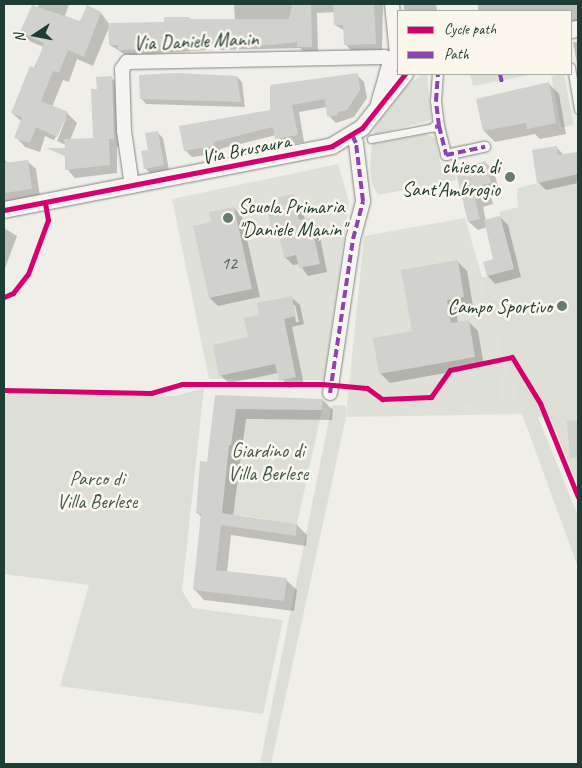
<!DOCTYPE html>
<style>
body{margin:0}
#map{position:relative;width:582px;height:768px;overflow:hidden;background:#efeee8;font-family:Caveat,sans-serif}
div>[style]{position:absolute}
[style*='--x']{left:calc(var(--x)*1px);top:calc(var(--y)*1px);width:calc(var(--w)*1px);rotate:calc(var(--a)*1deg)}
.built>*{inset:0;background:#dfe0d7}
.green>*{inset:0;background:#dddfd6;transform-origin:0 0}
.shadow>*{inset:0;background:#0003}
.building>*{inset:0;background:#d1d1cd}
.roads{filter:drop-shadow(0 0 1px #828783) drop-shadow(0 0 1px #828783)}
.service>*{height:7px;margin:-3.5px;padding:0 3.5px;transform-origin:3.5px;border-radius:3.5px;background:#f5f4f0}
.pedestrian>*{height:10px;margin:-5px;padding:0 5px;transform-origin:5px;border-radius:5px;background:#f5f4f0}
.minor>*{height:14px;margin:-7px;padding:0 7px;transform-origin:7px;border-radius:7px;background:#f5f4f0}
.tertiary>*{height:16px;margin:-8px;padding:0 8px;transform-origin:8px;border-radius:8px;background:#f5f4f0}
.quiet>*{height:4px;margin-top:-2px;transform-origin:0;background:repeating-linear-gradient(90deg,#8e44ad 0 8px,transparent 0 12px)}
.cycleway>*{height:5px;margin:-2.5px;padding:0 2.5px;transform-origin:2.5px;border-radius:2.5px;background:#d6006c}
.dots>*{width:14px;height:14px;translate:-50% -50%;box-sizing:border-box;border:2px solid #fbf7ec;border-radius:50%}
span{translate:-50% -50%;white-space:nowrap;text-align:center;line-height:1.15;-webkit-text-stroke:5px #fbf7ec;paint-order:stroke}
.number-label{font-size:18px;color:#4c625a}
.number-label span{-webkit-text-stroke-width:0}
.street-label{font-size:20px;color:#1f3d34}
.poi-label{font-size:20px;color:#1f3d34}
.right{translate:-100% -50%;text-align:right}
.left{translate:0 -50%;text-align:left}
.park-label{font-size:20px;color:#425b52}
.frame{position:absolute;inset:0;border:5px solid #1f3d34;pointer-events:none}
.legend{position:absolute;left:397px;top:10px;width:175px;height:65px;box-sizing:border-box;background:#fbf7ec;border:1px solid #a3ada2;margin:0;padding:6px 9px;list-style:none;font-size:15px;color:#1f3d34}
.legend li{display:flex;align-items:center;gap:10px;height:25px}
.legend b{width:25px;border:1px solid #a3ada2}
.north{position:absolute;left:10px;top:10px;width:50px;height:50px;-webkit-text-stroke:4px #fbf7ec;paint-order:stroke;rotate:259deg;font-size:14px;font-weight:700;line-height:20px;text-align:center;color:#1f3d34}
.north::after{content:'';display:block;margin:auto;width:18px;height:22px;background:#1f3d34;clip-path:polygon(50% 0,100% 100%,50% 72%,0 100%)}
</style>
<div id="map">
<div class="built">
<div style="clip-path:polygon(338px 164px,349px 202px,324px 380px,209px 379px,172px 199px)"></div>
<div style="clip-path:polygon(465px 218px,522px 414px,346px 417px,364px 236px)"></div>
</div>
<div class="green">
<div style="clip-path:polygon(422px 74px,427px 74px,431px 120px,374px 135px,374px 128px,406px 87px)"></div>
<div style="clip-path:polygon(470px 74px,535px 74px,473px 86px)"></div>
<div style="left:564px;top:74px;width:52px;height:13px;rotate:79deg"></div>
<div style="clip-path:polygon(426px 134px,435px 138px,442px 171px,454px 168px,456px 180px,378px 195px,372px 184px,370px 166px,372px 144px)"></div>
<div style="clip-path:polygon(578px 174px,578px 486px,551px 419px,538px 417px,578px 516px,578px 567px,522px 414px,481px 278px,514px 269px,499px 212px,518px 207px,517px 188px)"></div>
<div style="left:500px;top:374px;width:26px;height:44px;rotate:86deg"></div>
<div style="clip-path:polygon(204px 388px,182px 591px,193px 608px,283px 620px,263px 714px,60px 686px,89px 585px,4px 574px,4px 394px,176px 396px)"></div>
<div style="clip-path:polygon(332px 405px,346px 406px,346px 417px,271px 764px,260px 764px)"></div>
<div style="clip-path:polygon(236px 409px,322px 410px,297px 524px,240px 515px,238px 519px,221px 516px,222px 444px,231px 445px)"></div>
</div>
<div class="shadow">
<div style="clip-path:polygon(40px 4px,69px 4px,65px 16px,80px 22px,88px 7px,101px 13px,110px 25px,165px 23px,189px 18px,202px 28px,206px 50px,127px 56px,110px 45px,110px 25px,93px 66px,77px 59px,69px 82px,63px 80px,52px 107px,67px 113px,77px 123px,70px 140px,94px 139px,98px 90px,111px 77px,119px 86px,122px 146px,117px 147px,117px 173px,75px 178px,67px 169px,66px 145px,57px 141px,67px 116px,54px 140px,45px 136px,40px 152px,25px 147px,16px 137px,21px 121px,12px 113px,44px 47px,31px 42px,21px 32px)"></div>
<div style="clip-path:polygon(234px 4px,383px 4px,382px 50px,352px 51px,345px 44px,345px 31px,335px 25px,335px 12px,317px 13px,318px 53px,305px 53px,300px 48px,221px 50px,214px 43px,235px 20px)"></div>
<div style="clip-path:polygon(404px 4px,436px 4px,437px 10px,404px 11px)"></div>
<div style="clip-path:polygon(478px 4px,578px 4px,578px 22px,571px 25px,571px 11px,478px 11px)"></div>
<div style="clip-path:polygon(573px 42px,578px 42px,578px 70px)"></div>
<div style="clip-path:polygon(357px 75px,364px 82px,367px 98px,354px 117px,336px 123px,329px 116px,327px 107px,299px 112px,304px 142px,284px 146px,276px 135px,220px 149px,221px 153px,192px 157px,185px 150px)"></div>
<div style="clip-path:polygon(237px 77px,242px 82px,245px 107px,146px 104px,141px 98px)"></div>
<div style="clip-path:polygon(548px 83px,559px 94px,566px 134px,540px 139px,535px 134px,495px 142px,484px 131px)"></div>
<div style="clip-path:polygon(157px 132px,163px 138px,169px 170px,151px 174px,145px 168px)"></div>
<div style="clip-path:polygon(556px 147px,564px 155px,578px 153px,578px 183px,546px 190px,538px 182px)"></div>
<div style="clip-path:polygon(4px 159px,9px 164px,27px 161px,36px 169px,40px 197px,4px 202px)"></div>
<div style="clip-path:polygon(486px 163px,494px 171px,499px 191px,490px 193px,493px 204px,483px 207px,486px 221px,500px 217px,508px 225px,521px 277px,495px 284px,488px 276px,484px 263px,495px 260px,487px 227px,478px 230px,469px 222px,457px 170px)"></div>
<div style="clip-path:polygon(293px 195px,301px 204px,305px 220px,309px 219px,318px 227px,327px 272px,308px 276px,299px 264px,293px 265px,285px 257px,280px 235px,272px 227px,268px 206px,280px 204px)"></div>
<div style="clip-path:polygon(234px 208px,242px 217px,260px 297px,218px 306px,210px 298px,213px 223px)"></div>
<div style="clip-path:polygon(4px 228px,17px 236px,4px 271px)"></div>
<div style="clip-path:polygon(457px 261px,467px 271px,473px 306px,456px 309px,458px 323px,468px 321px,478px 331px,484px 366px,390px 383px,380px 373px,414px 332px)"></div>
<div style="clip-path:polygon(evenodd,291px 297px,300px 305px,304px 324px,292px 327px,304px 385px,288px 388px,278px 373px,229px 383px,220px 375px,249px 338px,261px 316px,291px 297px,293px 305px,295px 305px,299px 322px,296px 322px,293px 305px)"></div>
<div style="clip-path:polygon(216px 397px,323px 400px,333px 410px,332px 420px,246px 419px,233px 516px,297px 525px,307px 535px,306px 546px,231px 535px,227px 572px,286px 580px,297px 590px,294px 611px,204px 600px,194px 589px,202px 518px,197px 512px,208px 463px)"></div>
</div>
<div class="building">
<div style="clip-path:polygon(292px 4px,311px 4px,312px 47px,297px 47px,297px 42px,271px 45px,146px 45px,146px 49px,118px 50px,118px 45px,109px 45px,108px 23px,164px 22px,164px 17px,189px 17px,189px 19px,289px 19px)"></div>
<div style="clip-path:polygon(333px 4px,374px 4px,376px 44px,344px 45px,343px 25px,334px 25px)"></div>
<div style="clip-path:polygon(32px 5px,80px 21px,87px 5px,101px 12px,84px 57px,68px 50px,59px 73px,53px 71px,41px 101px,68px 112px,57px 137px,36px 127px,30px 143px,14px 138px,22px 117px,11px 113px,30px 66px,35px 68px,44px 43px,20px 32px)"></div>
<div style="clip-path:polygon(176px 73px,237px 76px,241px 102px,140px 99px,139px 75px)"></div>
<div style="clip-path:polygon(358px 73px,360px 90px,347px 110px,338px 112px,338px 115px,327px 117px,325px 99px,292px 105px,298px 135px,275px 139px,273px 127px,214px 142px,214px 146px,184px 151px,179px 126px,270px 110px,270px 85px)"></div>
<div style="clip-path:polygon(112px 76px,114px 139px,109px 139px,110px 165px,65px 170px,65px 156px,46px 148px,65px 148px,64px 139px,93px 138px,91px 89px,97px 89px,96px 77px)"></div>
<div style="clip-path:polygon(549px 82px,556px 123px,527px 129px,526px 123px,483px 131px,476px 99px)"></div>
<div style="clip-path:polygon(158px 131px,164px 165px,144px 169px,141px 151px,148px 150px,145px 133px)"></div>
<div style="clip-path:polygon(557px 146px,558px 155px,577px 152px,578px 174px,537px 183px,532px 150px)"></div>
<div style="clip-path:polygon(28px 160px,32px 189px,4px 193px,4px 163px)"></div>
<div style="clip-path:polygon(486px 161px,491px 183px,482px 185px,485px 196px,475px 199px,480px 219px,468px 222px,455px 169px)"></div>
<div style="clip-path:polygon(293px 194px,299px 220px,310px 218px,320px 264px,299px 268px,296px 255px,284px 258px,277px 226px,271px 227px,266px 205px,279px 203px,278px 197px)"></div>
<div style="clip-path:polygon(234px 207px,252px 289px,209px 298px,193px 226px,211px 222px,209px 212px)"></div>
<div style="clip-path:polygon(500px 216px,514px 269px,487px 276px,483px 262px,493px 259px,484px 220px)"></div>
<div style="clip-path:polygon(458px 260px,464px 297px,447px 300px,451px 323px,469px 320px,475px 357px,379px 374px,373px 338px,412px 331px,401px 270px)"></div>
<div style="clip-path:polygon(292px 296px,296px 316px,284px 319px,296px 377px,279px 381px,275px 364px,219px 376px,213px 345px,248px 337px,244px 318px,259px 315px,257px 303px)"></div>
<div style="clip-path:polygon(215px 395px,323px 399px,322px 410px,236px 409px,231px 445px,229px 445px,222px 513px,297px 524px,296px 536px,221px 525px,216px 570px,287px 578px,284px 601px,193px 590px,201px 514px,196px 513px,200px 461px,207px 462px)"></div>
<div style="clip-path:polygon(578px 420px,578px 458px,570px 458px,567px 421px)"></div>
</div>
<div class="roads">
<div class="service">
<div style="--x:571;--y:67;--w:43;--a:80.5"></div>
<div style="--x:371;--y:139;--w:65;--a:-10.6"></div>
</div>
<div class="pedestrian">
<div style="--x:439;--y:126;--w:30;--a:76"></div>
<div style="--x:446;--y:155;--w:40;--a:-12"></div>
<div style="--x:435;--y:127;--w:4;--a:-14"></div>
<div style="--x:439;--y:126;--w:25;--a:-97"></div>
<div style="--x:436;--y:101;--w:27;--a:-86"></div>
</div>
<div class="minor">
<div style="--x:392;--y:4;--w:50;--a:84.3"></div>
<div style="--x:132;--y:186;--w:56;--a:-98.3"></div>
<div style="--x:124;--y:131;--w:62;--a:-91.8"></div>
<div style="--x:122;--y:69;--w:9;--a:-54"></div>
<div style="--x:127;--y:62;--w:257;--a:-1.1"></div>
<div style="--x:384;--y:57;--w:7;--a:16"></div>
<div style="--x:330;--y:393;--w:156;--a:-81.5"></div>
<div style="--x:353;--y:239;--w:39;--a:-75"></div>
<div style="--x:363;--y:201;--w:58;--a:-96.9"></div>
<div style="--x:356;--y:143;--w:9;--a:-117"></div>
</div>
<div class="tertiary">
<div style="--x:571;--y:30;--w:7;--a:-8"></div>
<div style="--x:379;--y:104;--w:41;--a:-74.2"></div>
<div style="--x:4;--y:210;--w:334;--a:-11"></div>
<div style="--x:332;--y:146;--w:35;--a:-31"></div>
<div style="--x:362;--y:128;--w:69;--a:-51.5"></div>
</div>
</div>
<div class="quiet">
<div style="--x:500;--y:74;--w:9;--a:77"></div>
<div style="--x:439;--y:126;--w:30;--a:76"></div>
<div style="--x:446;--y:155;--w:40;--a:-12"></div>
<div style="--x:435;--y:127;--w:4;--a:-14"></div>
<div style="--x:439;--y:126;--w:25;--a:-97"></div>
<div style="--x:436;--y:101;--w:27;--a:-86"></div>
<div style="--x:330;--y:393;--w:156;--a:-81.5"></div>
<div style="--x:353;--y:239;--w:39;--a:-75"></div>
<div style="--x:363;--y:201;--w:58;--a:-96.9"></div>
<div style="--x:356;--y:143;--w:9;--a:-117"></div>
</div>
<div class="cycleway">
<div style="--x:4;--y:210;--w:334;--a:-11"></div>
<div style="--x:332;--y:146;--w:35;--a:-31"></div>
<div style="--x:362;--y:128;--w:69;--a:-51.5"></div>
<div style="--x:4;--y:297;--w:10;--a:-24"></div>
<div style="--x:13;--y:293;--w:24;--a:-52"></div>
<div style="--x:28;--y:274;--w:58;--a:-69.7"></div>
<div style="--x:48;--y:220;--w:17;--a:-100"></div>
<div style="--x:4;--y:390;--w:147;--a:1.2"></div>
<div style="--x:151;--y:393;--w:32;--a:-16"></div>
<div style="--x:182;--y:384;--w:140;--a:0"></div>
<div style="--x:322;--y:384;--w:45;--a:5.1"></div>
<div style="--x:367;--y:388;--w:19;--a:36"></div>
<div style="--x:382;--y:399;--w:49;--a:-2.3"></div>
<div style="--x:431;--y:397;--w:33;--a:-55"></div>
<div style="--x:450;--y:370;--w:63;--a:-11.8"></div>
<div style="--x:512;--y:357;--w:54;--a:58.7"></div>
<div style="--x:540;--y:403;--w:101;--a:68"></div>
</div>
<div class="dots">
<div style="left:510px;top:177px;background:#687b73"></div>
<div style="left:228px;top:218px;background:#687b73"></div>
<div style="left:562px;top:306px;background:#687b73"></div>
</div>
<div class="number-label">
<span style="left:229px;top:263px">12</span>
</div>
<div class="street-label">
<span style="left:196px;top:41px;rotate:-2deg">Via Daniele Manin</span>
<span style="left:246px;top:149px;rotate:-11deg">Via Brusaura</span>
</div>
<div class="poi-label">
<span class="right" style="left:500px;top:178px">chiesa di<br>Sant'Ambrogio</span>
<span class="left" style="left:238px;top:218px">Scuola Primaria<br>"Daniele Manin"</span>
<span class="right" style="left:552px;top:306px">Campo Sportivo</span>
</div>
<div class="park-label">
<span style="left:268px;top:462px">Giardino di<br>Villa Berlese</span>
<span style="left:97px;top:490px">Parco di<br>Villa Berlese</span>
</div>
<div class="frame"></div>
<ul class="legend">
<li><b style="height:6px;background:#d6006c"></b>Cycle path</li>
<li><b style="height:6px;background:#8e44ad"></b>Path</li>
</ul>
<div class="north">N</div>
</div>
